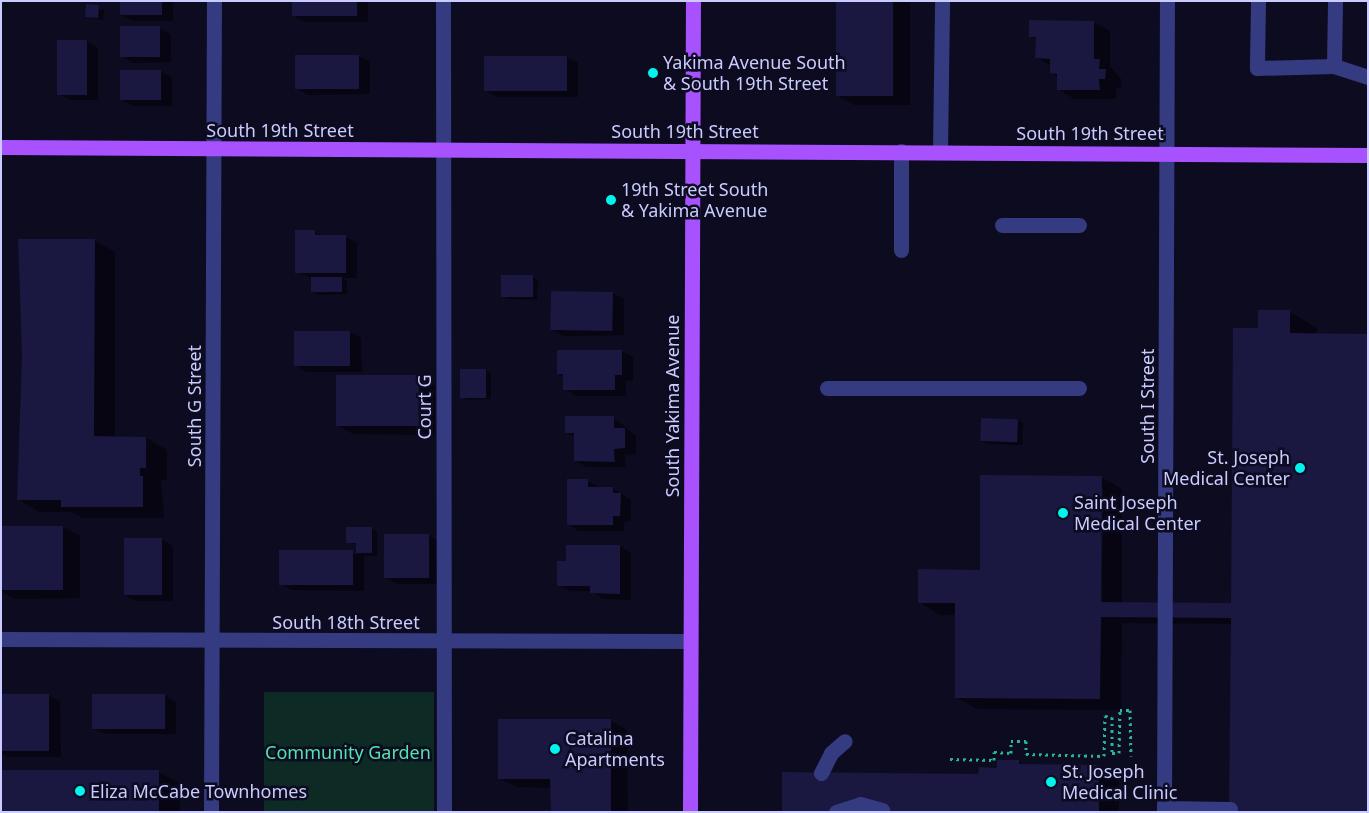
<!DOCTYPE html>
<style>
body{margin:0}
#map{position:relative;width:1369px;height:813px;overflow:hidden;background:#0c0b20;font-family:"Noto Sans",sans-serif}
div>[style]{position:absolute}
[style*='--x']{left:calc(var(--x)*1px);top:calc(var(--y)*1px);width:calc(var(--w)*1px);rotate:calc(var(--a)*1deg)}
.green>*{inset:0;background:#0e2a25;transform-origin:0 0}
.shadow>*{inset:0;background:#0007}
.building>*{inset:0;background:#1a1741;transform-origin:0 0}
.path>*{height:3px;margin-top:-1.5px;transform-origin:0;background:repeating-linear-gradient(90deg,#28b59a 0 2.5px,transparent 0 6.5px)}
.minor>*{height:15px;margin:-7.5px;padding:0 7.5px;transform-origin:7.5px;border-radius:7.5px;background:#343b81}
.major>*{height:15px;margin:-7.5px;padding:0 7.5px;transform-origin:7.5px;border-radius:7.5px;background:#a851ff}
.dots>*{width:14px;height:14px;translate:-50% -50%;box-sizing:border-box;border:2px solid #0c0b20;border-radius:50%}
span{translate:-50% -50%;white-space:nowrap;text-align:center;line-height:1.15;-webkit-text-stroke:5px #0c0b20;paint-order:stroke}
.poi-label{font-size:18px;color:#cacbff}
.left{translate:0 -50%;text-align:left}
.right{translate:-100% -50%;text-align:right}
.street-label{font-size:18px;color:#cacbff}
.park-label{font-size:18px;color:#52e3ac}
.frame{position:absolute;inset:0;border:2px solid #cacbff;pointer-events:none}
</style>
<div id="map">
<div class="green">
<div style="left:434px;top:692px;width:120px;height:170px;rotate:90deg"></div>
</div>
<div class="shadow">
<div style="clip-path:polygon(121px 1px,173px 1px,173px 21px,133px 21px,121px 15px)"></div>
<div style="clip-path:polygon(294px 1px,368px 1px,368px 22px,305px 22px,294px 16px)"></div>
<div style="clip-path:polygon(837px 1px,910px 1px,910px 105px,854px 105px,838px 96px)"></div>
<div style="clip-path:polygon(87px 6px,104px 10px,103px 20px,86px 17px)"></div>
<div style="clip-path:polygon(1093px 22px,1110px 31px,1110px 66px,1122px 80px,1121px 88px,1116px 88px,1116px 99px,1074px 99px,1058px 89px,1058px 77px,1051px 73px,1051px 66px,1037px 57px,1037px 40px,1030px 36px)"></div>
<div style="clip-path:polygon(159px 28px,171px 34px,171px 62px,133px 63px,122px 56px)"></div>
<div style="clip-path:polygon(86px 41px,98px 48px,98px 100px,70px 100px,59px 94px)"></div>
<div style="clip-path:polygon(358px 56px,370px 62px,370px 94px,308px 95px,296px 88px)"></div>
<div style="clip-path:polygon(567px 57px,578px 63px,578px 97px,496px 97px,485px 90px)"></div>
<div style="clip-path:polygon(161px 71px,172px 78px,172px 106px,133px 106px,122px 100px)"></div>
<div style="clip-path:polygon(314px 232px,323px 236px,346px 237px,357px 243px,357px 278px,342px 278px,347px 281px,347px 294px,318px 295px,313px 292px,312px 278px,296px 272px)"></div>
<div style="clip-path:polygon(94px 240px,115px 252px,115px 438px,146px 438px,167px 450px,167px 480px,161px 480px,164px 518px,83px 518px,72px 512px,39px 512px,18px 499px)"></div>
<div style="clip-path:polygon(532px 277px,538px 280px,537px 300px,508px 299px,502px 296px)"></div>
<div style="clip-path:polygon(613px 293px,624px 299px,624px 335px,563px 336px,552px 329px)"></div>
<div style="clip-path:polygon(evenodd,1290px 312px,1317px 328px,1317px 334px,1232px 624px,1122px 623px,1121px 710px,977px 709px,956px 697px,956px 615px,940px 615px,919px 602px,981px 571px,1101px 477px,1122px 489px,1122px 604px,1232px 605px,1259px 330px,1290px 312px,1100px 487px,1103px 487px,1102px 603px,1100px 603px,1100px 487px)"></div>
<div style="clip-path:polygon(295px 332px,350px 332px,361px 338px,362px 372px,307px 372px,295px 365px)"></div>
<div style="clip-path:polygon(622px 351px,633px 357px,633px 380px,626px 381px,626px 396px,576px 396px,565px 389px,565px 377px,558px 373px)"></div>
<div style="clip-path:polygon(485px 370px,491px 373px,491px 399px,467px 400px,462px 397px)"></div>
<div style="clip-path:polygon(418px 376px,435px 386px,435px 435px,353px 434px,337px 425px)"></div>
<div style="clip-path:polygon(566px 417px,614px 418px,636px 436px,636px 454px,625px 455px,626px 467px,587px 467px,575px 461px,575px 437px,566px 432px)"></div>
<div style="clip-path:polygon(1017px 420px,1023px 423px,1022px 445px,987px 444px,982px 441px)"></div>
<div style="clip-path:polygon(588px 481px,599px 487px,613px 488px,631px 500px,631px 521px,624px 522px,624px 531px,579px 531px,568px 524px)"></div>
<div style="clip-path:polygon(1px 527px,63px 527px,80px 536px,80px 598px,14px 599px,1px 591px)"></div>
<div style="clip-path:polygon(371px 528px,377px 532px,377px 556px,364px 556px,364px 591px,292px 590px,281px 584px,280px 551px,358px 554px,358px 545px,347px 542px)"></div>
<div style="clip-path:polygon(429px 536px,440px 542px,440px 584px,397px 584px,386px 578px)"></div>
<div style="clip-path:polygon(162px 539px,173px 546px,173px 601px,136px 601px,125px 595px)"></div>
<div style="clip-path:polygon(620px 546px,631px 553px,631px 600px,603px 599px,591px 591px,570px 591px,558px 585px,567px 562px)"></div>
<div style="clip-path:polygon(49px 695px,60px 702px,61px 757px,8px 757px,1px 753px,1px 696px)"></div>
<div style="clip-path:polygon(164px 695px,176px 702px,176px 734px,105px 734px,93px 728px)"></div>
<div style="clip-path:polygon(611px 721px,627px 730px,628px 812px,552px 812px,552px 788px,516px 787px,499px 778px)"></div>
<div style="clip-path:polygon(1018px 761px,1025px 765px,1098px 766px,1119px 778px,1119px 812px,783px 812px,980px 775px)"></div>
<div style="clip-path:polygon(159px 772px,180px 784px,180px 812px,1px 812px)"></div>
</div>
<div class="building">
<div style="left:120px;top:1px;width:42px;height:14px"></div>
<div style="left:292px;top:1px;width:65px;height:15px"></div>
<div style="left:836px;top:1px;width:57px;height:95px"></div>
<div style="left:86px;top:4px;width:13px;height:13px;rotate:4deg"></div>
<div style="clip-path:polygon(1029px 20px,1094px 21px,1094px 59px,1100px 59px,1099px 69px,1106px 69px,1105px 79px,1099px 79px,1100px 90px,1057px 90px,1057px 74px,1050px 73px,1050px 59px,1035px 58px,1036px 37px,1029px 37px)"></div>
<div style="left:120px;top:26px;width:40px;height:31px"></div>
<div style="left:57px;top:40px;width:30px;height:55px"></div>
<div style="left:295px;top:55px;width:64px;height:34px"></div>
<div style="left:484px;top:56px;width:83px;height:35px"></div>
<div style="left:120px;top:70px;width:41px;height:30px"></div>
<div style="clip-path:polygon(295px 230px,315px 230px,315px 235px,346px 235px,346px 273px,295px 273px)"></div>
<div style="clip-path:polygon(18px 239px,95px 239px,94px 436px,146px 437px,146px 468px,140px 468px,140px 476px,143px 476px,143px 507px,61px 507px,61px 500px,17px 500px,22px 355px)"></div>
<div style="left:533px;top:275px;width:22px;height:32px;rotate:90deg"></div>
<div style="left:342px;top:277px;width:15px;height:31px;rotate:90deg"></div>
<div style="left:551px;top:291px;width:62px;height:39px;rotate:1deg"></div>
<div style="clip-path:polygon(1258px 310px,1290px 310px,1290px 333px,1368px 334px,1368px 812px,1229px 812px,1231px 618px,1101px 617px,1100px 699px,955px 698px,955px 603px,918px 603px,918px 569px,980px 570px,980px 475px,1102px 476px,1101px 602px,1231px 603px,1233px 328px,1258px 328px)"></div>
<div style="left:294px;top:331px;width:56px;height:35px"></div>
<div style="clip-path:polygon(557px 350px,622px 350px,622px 375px,615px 375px,615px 390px,563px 390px,563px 374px,557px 374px)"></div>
<div style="left:460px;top:369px;width:26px;height:29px"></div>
<div style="left:336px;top:375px;width:83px;height:51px"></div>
<div style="clip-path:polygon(565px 416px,614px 416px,614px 428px,625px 428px,625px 448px,614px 449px,615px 462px,574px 461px,574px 433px,565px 433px)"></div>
<div style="left:981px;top:418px;width:37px;height:23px;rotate:2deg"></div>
<div style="clip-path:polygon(567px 479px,588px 479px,588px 487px,613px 487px,613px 493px,621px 493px,620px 516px,613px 516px,613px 525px,567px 525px)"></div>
<div style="left:1px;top:526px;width:62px;height:64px"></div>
<div style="clip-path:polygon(346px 527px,372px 527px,372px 553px,356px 553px,356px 543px,346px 543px)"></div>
<div style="left:384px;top:534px;width:45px;height:44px"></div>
<div style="left:124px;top:538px;width:38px;height:57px"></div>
<div style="clip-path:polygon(566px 545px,620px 545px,620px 594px,590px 593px,590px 586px,557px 586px,557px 561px,566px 561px)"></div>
<div style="left:279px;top:550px;width:74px;height:35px"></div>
<div style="left:1px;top:694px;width:48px;height:57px"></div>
<div style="left:92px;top:694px;width:73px;height:35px"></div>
<div style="clip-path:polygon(498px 719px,611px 719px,611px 812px,551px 812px,550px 779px,498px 779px)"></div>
<div style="clip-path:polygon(997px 760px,1019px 760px,1019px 764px,1099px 765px,1099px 812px,782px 812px,782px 772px,978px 774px,979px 767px,997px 768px)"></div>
<div style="left:159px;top:770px;width:42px;height:158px;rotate:90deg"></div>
</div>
<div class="path">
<div style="--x:950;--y:759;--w:44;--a:1.3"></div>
<div style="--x:994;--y:760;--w:8;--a:-90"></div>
<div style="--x:994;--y:752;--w:17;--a:3"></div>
<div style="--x:1011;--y:753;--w:12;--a:-90"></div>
<div style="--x:1011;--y:741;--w:15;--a:0"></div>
<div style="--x:1026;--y:741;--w:13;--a:90"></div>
<div style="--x:1026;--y:754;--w:78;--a:1.5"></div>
<div style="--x:1104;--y:756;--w:40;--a:-88.6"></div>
<div style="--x:1105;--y:716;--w:7;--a:8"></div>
<div style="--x:1112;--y:717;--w:36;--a:90"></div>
<div style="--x:1112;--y:753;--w:7;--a:0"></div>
<div style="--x:1119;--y:753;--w:43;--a:-88.7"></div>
<div style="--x:1120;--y:710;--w:10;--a:0"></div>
<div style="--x:1130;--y:710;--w:46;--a:88.8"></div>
</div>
<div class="minor">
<div style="--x:443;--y:1;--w:811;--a:89.93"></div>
<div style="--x:1258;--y:1;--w:67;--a:90.9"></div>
<div style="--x:1257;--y:68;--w:77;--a:-1.5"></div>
<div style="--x:1334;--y:66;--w:36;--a:18"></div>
<div style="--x:1334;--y:66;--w:65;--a:-89.1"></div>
<div style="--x:901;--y:151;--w:99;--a:90"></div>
<div style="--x:940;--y:151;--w:150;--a:-89.2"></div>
<div style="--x:1002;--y:225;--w:77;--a:0"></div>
<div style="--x:827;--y:388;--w:252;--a:0"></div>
<div style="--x:1;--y:639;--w:689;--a:0.17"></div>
<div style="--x:821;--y:773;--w:22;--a:-63"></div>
<div style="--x:831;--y:753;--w:18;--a:-41"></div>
<div style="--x:1164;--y:808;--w:66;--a:0.9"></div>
<div style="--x:211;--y:812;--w:811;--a:-89.79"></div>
<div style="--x:836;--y:812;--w:25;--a:-18"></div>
<div style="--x:860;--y:804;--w:23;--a:15"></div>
<div style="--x:1164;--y:812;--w:811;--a:-89.79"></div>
</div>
<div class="major">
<div style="--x:1;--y:147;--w:1367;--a:0.34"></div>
<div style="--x:690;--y:812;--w:811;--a:-89.79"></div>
</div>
<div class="dots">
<div style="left:653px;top:73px;background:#00f5ee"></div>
<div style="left:611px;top:200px;background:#00f5ee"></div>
<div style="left:1300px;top:468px;background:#00f5ee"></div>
<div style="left:1063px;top:513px;background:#00f5ee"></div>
<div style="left:555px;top:749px;background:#00f5ee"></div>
<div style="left:1051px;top:782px;background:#00f5ee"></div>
<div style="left:80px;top:791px;background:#00f5ee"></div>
</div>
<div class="poi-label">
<span class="left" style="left:663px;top:73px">Yakima Avenue South<br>&amp; South 19th Street</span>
<span class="left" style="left:621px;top:200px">19th Street South<br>&amp; Yakima Avenue</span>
<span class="right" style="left:1290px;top:468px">St. Joseph<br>Medical Center</span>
<span class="left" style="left:1074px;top:513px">Saint Joseph<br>Medical Center</span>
<span class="left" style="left:565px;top:749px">Catalina<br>Apartments</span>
<span class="left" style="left:1062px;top:782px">St. Joseph<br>Medical Clinic</span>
<span class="left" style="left:90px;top:791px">Eliza McCabe Townhomes</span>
</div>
<div class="street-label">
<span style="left:280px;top:130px">South 19th Street</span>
<span style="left:685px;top:131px">South 19th Street</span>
<span style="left:1090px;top:133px">South 19th Street</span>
<span style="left:194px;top:406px;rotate:-90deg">South G Street</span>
<span style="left:672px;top:406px;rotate:-90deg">South Yakima Avenue</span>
<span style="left:1147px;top:406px;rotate:-90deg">South I Street</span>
<span style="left:424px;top:407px;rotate:-90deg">Court G</span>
<span style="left:346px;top:622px">South 18th Street</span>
</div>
<div class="park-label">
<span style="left:348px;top:752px">Community Garden</span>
</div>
<div class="frame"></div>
</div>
